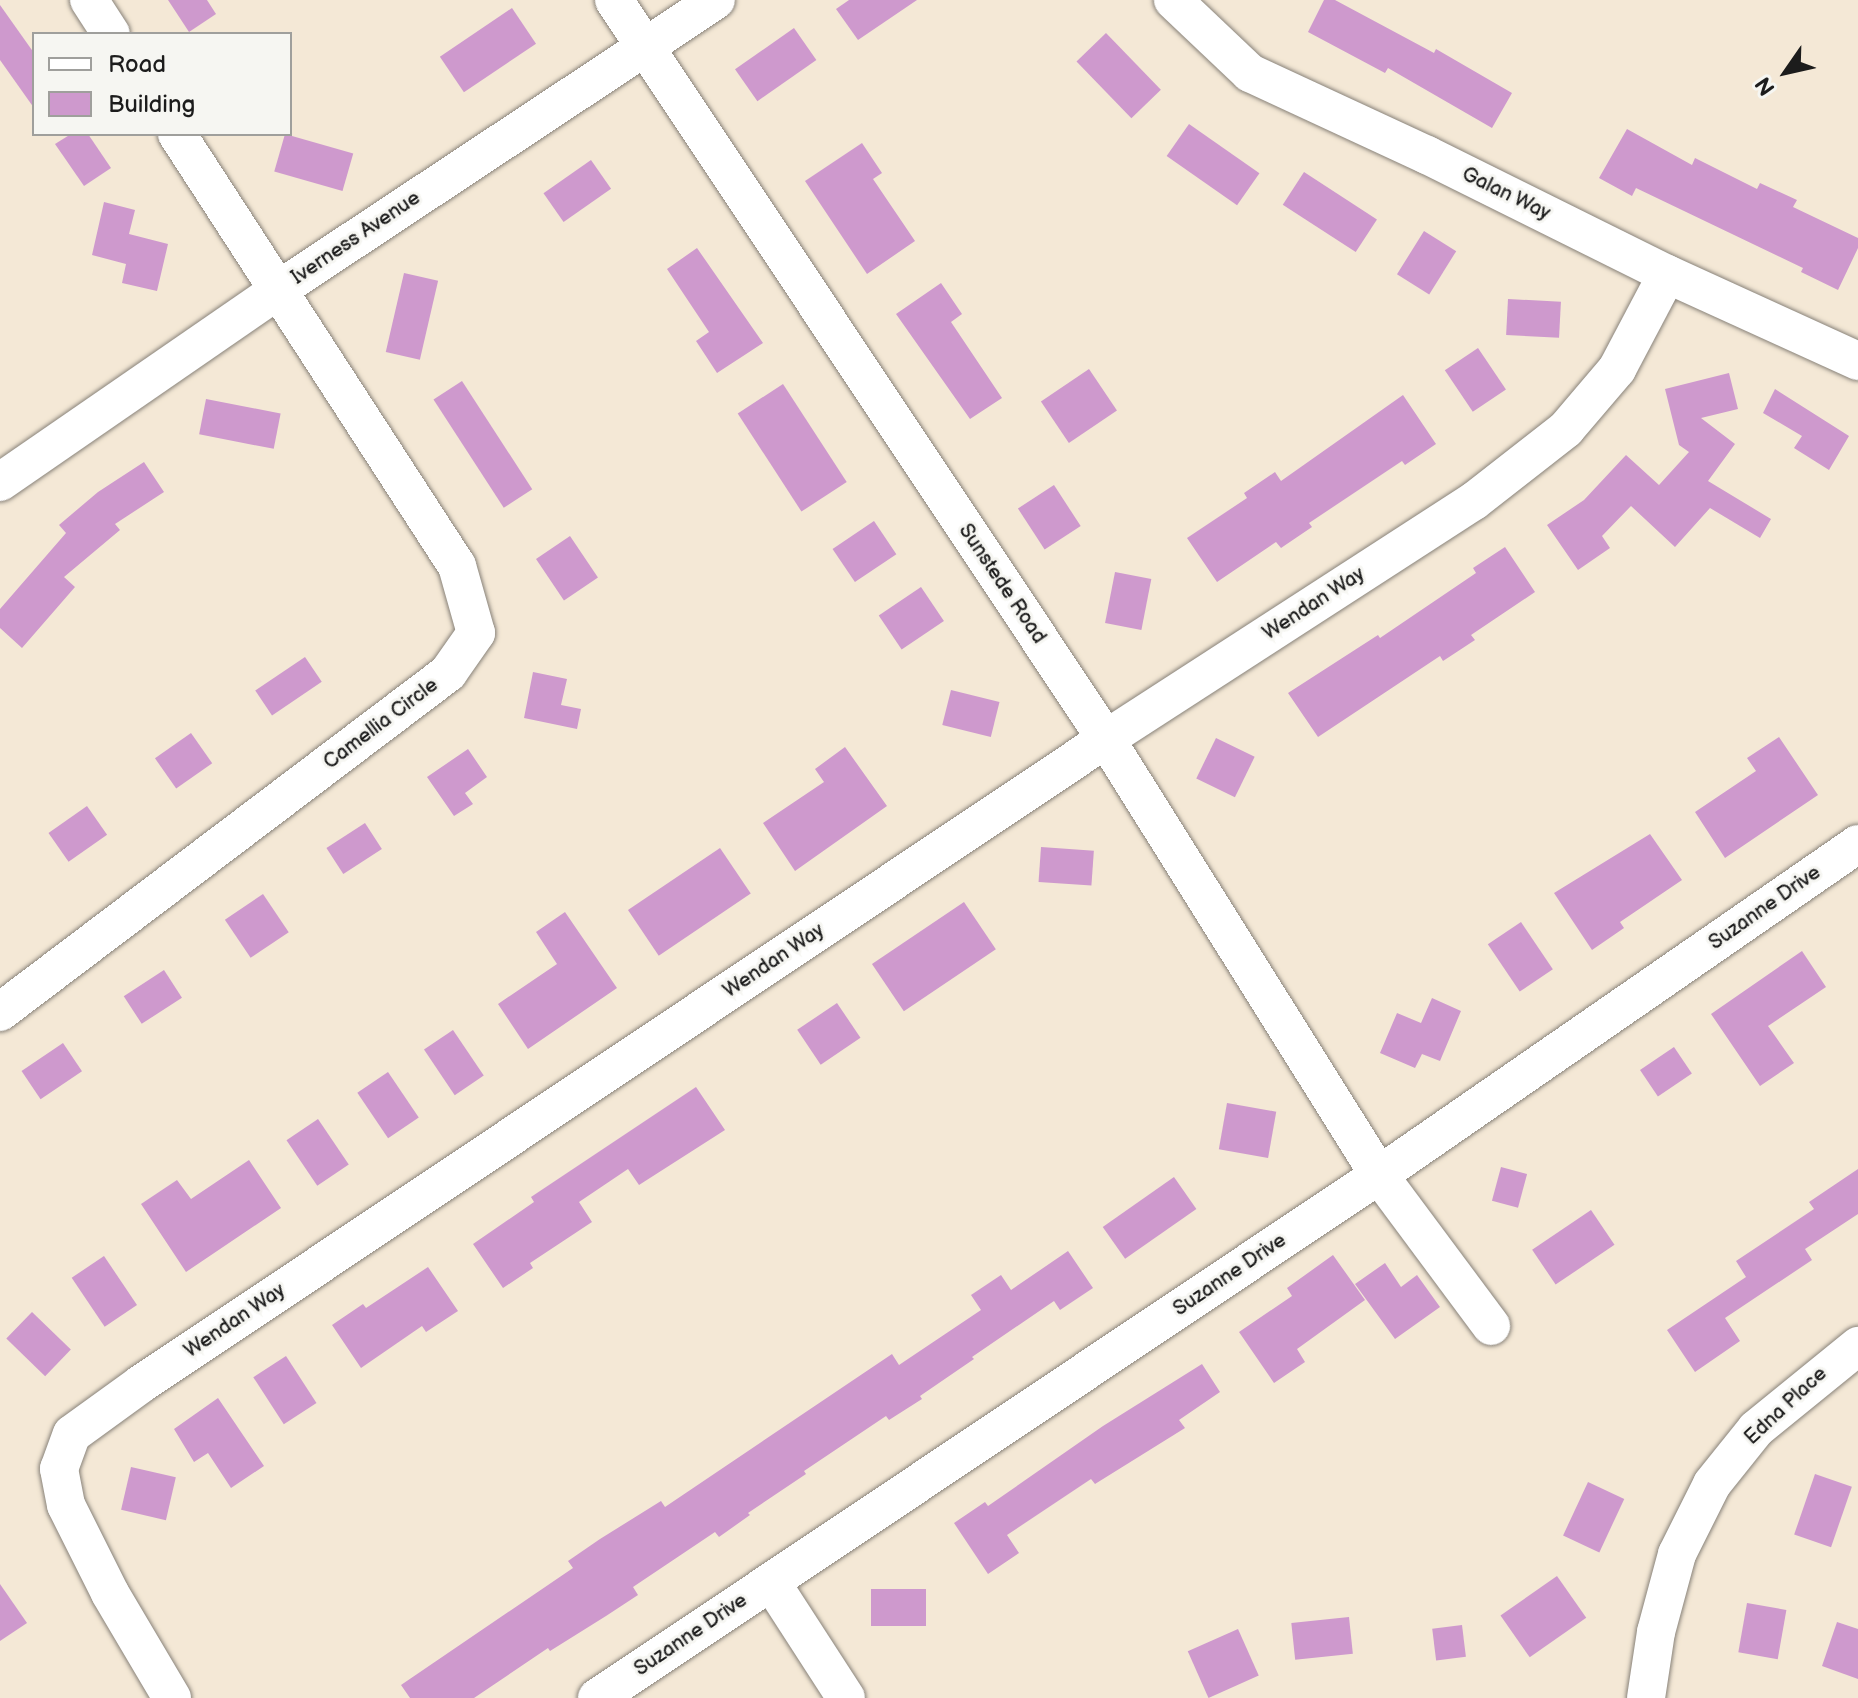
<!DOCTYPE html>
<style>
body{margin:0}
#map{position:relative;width:1858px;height:1698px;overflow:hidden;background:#f4e8d6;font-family:"Balsamiq Sans",sans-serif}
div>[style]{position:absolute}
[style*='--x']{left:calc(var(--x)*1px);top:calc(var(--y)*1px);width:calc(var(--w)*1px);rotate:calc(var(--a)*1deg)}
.building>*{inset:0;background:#ce99cd;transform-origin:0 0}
.roads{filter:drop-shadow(0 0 2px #888279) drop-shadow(0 0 2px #888279)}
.minor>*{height:38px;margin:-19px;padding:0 19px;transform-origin:19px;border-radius:19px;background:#fff}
span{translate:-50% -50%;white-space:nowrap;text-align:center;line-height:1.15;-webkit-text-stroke:6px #f6f6f2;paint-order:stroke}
.street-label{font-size:20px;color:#1c1c1c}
.legend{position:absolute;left:32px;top:32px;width:260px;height:104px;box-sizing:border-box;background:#f6f6f2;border:2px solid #9f9f9c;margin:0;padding:10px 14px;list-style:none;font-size:24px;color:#1c1c1c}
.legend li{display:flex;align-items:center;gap:16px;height:40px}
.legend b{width:40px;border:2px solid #9f9f9c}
.north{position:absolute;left:1746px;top:32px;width:80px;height:80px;-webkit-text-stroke:6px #f6f6f2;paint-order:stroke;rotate:236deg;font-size:22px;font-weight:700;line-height:32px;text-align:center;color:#1c1c1c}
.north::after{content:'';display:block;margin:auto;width:28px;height:36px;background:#1c1c1c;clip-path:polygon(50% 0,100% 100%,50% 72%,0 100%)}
</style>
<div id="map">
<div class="building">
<div style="clip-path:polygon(168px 0,207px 0,216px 14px,189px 32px)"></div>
<div style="clip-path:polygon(849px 0,917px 0,858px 40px,836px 9px)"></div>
<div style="clip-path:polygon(1324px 0,1335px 0,1434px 53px,1436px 49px,1512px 93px,1492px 128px,1388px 68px,1385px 73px,1308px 32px)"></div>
<div style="clip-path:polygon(0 5px,34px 53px,34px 108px,0 60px)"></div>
<div style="left:512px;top:8px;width:43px;height:87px;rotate:56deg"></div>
<div style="left:794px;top:28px;width:39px;height:72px;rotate:55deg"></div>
<div style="left:1106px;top:33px;width:79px;height:41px;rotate:46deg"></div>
<div style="left:1189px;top:124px;width:86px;height:39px;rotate:35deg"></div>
<div style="clip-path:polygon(1627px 129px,1692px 165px,1695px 158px,1757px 189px,1760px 183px,1797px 200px,1793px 207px,1858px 238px,1858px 248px,1838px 290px,1801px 272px,1803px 268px,1636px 188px,1632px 196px,1599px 178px)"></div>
<div style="clip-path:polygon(71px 134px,88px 134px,111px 168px,84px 186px,55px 144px)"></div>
<div style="left:285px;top:134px;width:71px;height:39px;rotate:16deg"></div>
<div style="clip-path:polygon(862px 143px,882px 173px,873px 179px,915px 241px,867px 274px,805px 181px)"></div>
<div style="left:591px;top:160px;width:35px;height:58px;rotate:55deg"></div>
<div style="left:1304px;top:172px;width:87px;height:39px;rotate:33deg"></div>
<div style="clip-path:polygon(104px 202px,135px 210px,129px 234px,168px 244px,157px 291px,122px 283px,126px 264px,92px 255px)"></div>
<div style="left:1424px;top:231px;width:38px;height:51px;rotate:32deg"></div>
<div style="clip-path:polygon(697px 248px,763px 343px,717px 373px,696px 341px,709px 332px,667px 269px)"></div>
<div style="left:404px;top:273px;width:35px;height:81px;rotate:13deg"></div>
<div style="clip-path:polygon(941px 283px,962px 314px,951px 322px,1002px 398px,970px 419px,896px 314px)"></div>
<div style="left:1508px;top:299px;width:53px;height:36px;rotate:3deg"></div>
<div style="left:1478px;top:348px;width:50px;height:40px;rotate:56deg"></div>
<div style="left:1089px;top:369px;width:50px;height:58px;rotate:56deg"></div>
<div style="clip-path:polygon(1729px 373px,1738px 409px,1701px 418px,1735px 444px,1708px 481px,1771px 519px,1760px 538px,1710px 508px,1675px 547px,1631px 506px,1602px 536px,1610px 548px,1578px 570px,1547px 525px,1584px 500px,1626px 455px,1659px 485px,1689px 452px,1679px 445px,1665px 389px)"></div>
<div style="left:462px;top:381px;width:129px;height:34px;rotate:57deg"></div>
<div style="left:783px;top:384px;width:117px;height:54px;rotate:57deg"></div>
<div style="clip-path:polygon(1775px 389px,1849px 436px,1829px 470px,1794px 448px,1802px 436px,1763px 413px)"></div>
<div style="clip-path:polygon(1403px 395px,1436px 444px,1405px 465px,1402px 461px,1309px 523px,1312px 527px,1281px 548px,1276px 542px,1217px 582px,1187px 538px,1247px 498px,1244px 493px,1275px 472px,1281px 481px)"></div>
<div style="left:206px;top:399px;width:76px;height:36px;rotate:11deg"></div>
<div style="clip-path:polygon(144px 462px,164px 492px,115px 524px,120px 530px,64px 577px,75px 587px,22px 648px,0 628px,0 609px,66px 533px,59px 525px,98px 492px)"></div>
<div style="left:1054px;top:485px;width:49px;height:43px;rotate:57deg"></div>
<div style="left:874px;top:521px;width:40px;height:50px;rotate:56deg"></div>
<div style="left:570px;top:536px;width:50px;height:41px;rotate:56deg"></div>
<div style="clip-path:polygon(1505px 547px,1535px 592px,1471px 635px,1475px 640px,1443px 661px,1440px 656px,1318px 737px,1288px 693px,1378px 635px,1380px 638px,1476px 573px,1473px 568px)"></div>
<div style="left:1115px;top:572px;width:37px;height:52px;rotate:11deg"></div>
<div style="left:921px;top:587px;width:41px;height:51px;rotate:56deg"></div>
<div style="left:305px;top:657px;width:30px;height:60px;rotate:56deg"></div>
<div style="clip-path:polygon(533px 672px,567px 679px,561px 705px,581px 709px,577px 729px,524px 718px)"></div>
<div style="left:951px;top:690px;width:50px;height:36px;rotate:14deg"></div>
<div style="left:191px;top:733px;width:37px;height:44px;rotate:55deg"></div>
<div style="clip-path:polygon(1779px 737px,1818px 795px,1725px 858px,1695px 812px,1756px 771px,1747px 758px)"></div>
<div style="left:1216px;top:738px;width:43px;height:45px;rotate:26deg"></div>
<div style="clip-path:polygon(845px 747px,887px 806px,795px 871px,763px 823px,824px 782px,815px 769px)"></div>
<div style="clip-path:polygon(468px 749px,487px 777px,465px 793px,473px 804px,454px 816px,427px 777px)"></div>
<div style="left:87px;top:806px;width:35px;height:47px;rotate:55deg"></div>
<div style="left:365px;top:823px;width:31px;height:46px;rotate:57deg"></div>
<div style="clip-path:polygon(1650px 834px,1682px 880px,1620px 922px,1624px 928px,1592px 950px,1554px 893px)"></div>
<div style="left:1041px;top:847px;width:53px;height:35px;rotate:4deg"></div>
<div style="left:720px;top:848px;width:55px;height:111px;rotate:56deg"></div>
<div style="left:263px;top:894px;width:46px;height:46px;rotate:56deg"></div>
<div style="left:964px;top:902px;width:57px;height:111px;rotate:56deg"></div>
<div style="clip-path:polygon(565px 912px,617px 988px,528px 1049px,498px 1004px,557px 964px,536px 932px)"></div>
<div style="left:1521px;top:922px;width:57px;height:40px;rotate:56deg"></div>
<div style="clip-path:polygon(1802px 951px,1826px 987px,1768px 1026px,1794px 1063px,1760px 1086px,1711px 1014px)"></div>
<div style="left:164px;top:970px;width:33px;height:48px;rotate:57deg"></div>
<div style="clip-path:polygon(1432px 998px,1461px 1011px,1440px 1061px,1422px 1054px,1415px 1068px,1380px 1053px,1397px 1013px,1421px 1023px)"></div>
<div style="left:837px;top:1003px;width:42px;height:48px;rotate:56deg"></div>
<div style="left:453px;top:1030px;width:55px;height:35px;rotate:56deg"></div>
<div style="left:63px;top:1043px;width:34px;height:50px;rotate:56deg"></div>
<div style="left:1674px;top:1047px;width:32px;height:41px;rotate:56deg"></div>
<div style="left:388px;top:1072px;width:55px;height:37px;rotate:56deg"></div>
<div style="clip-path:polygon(696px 1087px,725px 1130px,639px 1185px,628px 1169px,579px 1202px,592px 1222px,530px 1263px,533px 1268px,503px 1288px,473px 1244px,534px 1202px,531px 1197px)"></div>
<div style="left:1227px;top:1103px;width:50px;height:47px;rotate:10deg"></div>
<div style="left:318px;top:1119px;width:55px;height:38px;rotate:56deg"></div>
<div style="clip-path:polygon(249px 1160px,281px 1208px,186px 1272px,141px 1204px,177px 1180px,191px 1199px)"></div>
<div style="left:1501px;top:1167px;width:27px;height:35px;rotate:15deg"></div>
<div style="clip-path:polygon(1858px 1169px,1858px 1214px,1805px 1249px,1812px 1260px,1725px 1318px,1740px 1341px,1695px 1372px,1667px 1330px,1746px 1277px,1736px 1261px,1814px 1209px,1809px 1202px)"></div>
<div style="left:1174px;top:1177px;width:39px;height:87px;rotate:55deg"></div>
<div style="left:1591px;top:1210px;width:42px;height:71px;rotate:56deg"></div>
<div style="clip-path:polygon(1068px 1251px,1093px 1288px,1060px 1310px,1054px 1301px,972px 1357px,974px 1359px,920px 1396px,922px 1399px,889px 1420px,886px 1416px,804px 1471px,806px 1474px,748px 1513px,750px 1515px,719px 1537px,715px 1532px,633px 1587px,638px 1595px,606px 1616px,550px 1651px,548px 1648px,474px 1698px,410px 1698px,401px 1685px,573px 1568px,568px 1561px,600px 1539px,661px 1501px,665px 1507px,892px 1354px,899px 1365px,981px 1310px,971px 1295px,1001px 1275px,1011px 1290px)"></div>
<div style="clip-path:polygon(1333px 1255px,1365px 1300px,1297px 1349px,1305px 1362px,1274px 1383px,1239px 1332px,1292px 1296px,1287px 1288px)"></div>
<div style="left:104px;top:1256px;width:59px;height:39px;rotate:56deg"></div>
<div style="clip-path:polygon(1385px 1263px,1401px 1287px,1417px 1275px,1440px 1307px,1395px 1339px,1355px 1284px)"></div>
<div style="clip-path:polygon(428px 1267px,458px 1311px,426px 1332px,422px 1326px,361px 1368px,332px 1325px,363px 1304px,366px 1308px)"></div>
<div style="left:32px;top:1312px;width:54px;height:37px;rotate:44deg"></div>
<div style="left:286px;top:1356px;width:56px;height:39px;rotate:57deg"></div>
<div style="clip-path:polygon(1202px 1364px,1220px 1392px,1179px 1420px,1185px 1428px,1095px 1484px,1091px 1479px,1007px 1535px,1019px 1553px,988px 1574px,954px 1523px,985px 1502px,988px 1506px,1103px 1426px)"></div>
<div style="clip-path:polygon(218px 1398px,264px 1466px,231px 1488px,208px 1453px,194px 1462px,174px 1429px)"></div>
<div style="left:131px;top:1467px;width:46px;height:44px;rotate:13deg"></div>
<div style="left:1815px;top:1474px;width:39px;height:64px;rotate:19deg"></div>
<div style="left:1588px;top:1482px;width:40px;height:59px;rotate:25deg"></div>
<div style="left:1557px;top:1576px;width:51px;height:69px;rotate:55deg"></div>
<div style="clip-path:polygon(0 1584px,27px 1623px,0 1641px)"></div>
<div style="left:871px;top:1589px;width:55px;height:37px"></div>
<div style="left:1747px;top:1603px;width:40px;height:50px;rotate:10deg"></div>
<div style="left:1349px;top:1617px;width:37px;height:58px;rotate:84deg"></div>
<div style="clip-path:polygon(1837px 1622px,1858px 1629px,1858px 1679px,1822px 1666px)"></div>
<div style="left:1462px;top:1625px;width:32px;height:30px;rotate:83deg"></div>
<div style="left:1238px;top:1629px;width:51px;height:55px;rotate:66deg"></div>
</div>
<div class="roads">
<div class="minor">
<div style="--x:89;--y:0;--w:40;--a:57.1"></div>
<div style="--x:614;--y:0;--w:888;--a:56.35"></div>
<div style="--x:1106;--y:739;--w:514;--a:57.95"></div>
<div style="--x:1379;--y:1175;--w:188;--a:53.4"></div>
<div style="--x:1173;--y:0;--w:106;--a:43.5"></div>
<div style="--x:1250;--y:73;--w:195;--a:24.9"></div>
<div style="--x:1427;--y:155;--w:268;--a:26.4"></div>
<div style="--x:1667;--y:274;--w:210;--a:24.5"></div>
<div style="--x:0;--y:482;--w:338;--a:-34.6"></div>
<div style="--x:278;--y:290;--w:525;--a:-33.51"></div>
<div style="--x:0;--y:1012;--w:562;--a:-37.11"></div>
<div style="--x:448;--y:673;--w:49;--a:-55"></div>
<div style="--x:476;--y:633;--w:70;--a:-105.8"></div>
<div style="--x:457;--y:566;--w:515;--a:-122.95"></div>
<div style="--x:771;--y:1582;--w:138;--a:57.1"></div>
<div style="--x:172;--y:1698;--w:122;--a:-120.6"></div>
<div style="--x:110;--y:1593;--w:98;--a:-116.6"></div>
<div style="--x:66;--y:1505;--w:37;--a:-101"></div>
<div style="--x:59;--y:1469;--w:37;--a:-70"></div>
<div style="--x:72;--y:1434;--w:85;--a:-35.9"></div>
<div style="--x:141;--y:1384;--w:1161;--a:-33.76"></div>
<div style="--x:1106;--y:739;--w:438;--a:-32.9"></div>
<div style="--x:1474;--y:501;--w:117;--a:-38"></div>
<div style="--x:1566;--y:429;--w:79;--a:-49.6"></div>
<div style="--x:1617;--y:369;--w:107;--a:-62.2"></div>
<div style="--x:597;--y:1698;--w:941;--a:-33.77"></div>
<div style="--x:1379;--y:1175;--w:582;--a:-34.65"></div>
<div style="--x:1646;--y:1698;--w:67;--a:-81.4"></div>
<div style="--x:1656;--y:1632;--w:81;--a:-74.9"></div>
<div style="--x:1677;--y:1554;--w:78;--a:-63.4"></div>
<div style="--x:1712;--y:1484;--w:70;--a:-51.3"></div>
<div style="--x:1756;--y:1429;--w:132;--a:-39.1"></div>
</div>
</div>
<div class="street-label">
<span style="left:1506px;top:194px;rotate:26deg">Galan Way</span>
<span style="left:356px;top:238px;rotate:-34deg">Iverness Avenue</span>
<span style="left:1002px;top:584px;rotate:56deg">Sunstede Road</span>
<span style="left:1314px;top:604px;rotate:-33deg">Wendan Way</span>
<span style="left:381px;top:724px;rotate:-37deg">Camellia Circle</span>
<span style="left:1765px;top:908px;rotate:-35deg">Suzanne Drive</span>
<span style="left:774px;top:961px;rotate:-34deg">Wendan Way</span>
<span style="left:1230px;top:1275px;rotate:-34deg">Suzanne Drive</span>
<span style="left:235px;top:1321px;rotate:-34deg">Wendan Way</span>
<span style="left:1786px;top:1406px;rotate:-43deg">Edna Place</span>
<span style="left:691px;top:1635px;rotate:-34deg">Suzanne Drive</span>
</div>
<ul class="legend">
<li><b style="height:10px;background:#fff"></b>Road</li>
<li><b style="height:22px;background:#ce99cd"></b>Building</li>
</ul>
<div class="north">N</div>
</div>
